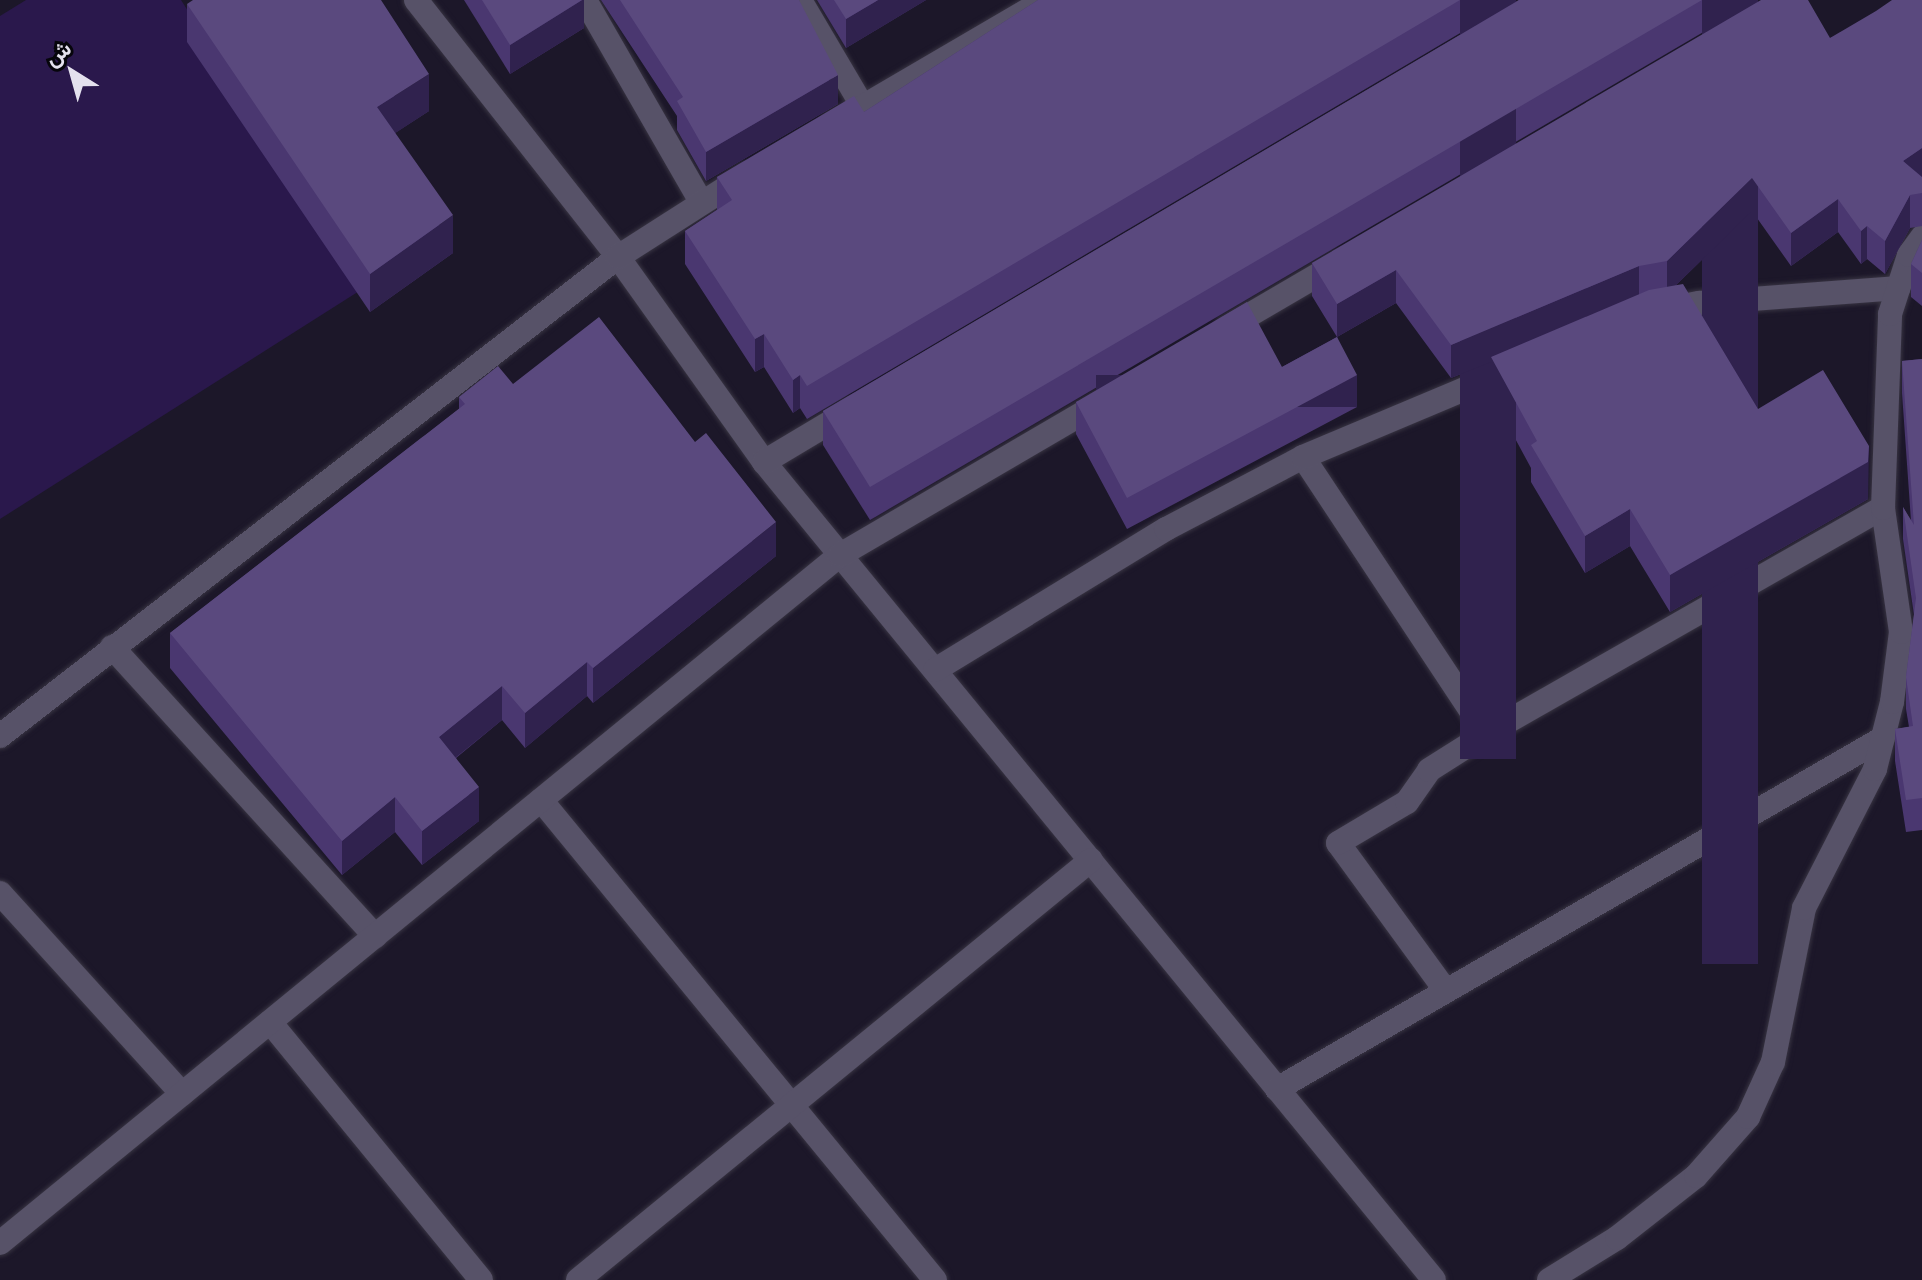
<!DOCTYPE html>
<meta charset="utf-8">
<style>
body{margin:0}
#map{position:relative;width:1922px;height:1280px;overflow:hidden;background:#1c1729;font-family:"IBM Plex Sans",Vazirmatn,sans-serif}
div>[style]{position:absolute}
[style*='--x']{left:calc(var(--x)*1px);top:calc(var(--y)*1px);width:calc(var(--w)*1px);rotate:calc(var(--a)*1deg)}
.green>*{inset:0;background:#2a184c}
.roads{filter:drop-shadow(0 0 2px #383442) drop-shadow(0 0 2px #383442)}
.minor>*{height:24px;margin:-12px;padding:0 12px;transform-origin:12px;border-radius:12px;background:#575268}
.wall>*{inset:0;background:#4a3770}
.shaded-wall>*{inset:0;background:#30224e;transform-origin:0 0}
.building>*{inset:0;background:#5a497e}
span{translate:-50% -50%;white-space:nowrap;text-align:center;line-height:1.15;-webkit-text-stroke:6px #06050b;paint-order:stroke}
.north{position:absolute;left:32px;top:32px;width:80px;height:80px;-webkit-text-stroke:6px #06050b;paint-order:stroke;rotate:323deg;font-size:22px;font-weight:700;line-height:32px;text-align:center;color:#e4e1ee}
.north::after{content:'';display:block;margin:auto;width:28px;height:36px;background:#e4e1ee;clip-path:polygon(50% 0,100% 100%,50% 72%,0 100%)}
</style>
<div id="map">
<div class="green">
<div style="clip-path:polygon(26px 0,181px 0,364px 288px,0 519px,0 16px)"></div>
</div>
<div class="roads">
<div class="minor">
<div style="--x:416;--y:0;--w:327;--a:51.8"></div>
<div style="--x:618;--y:257;--w:252;--a:54.5"></div>
<div style="--x:764;--y:462;--w:1057;--a:50.68"></div>
<div style="--x:585;--y:0;--w:233;--a:60.1"></div>
<div style="--x:800;--y:0;--w:124;--a:59.5"></div>
<div style="--x:833;--y:124;--w:246;--a:-30.3"></div>
<div style="--x:1662;--y:310;--w:38;--a:-11"></div>
<div style="--x:1699;--y:303;--w:200;--a:-4.3"></div>
<div style="--x:1227;--y:328;--w:131;--a:-30.3"></div>
<div style="--x:1303;--y:457;--w:332;--a:56.5"></div>
<div style="--x:764;--y:462;--w:101;--a:-30.9"></div>
<div style="--x:112;--y:647;--w:391;--a:47.7"></div>
<div style="--x:935;--y:670;--w:271;--a:-31.4"></div>
<div style="--x:1166;--y:529;--w:155;--a:-27.7"></div>
<div style="--x:1303;--y:457;--w:235;--a:-22.8"></div>
<div style="--x:0;--y:736;--w:782;--a:-37.78"></div>
<div style="--x:618;--y:257;--w:152;--a:-32.6"></div>
<div style="--x:541;--y:800;--w:621;--a:50.62"></div>
<div style="--x:0;--y:893;--w:271;--a:47.8"></div>
<div style="--x:1446;--y:991;--w:183;--a:-126.1"></div>
<div style="--x:1338;--y:843;--w:80;--a:-30.7"></div>
<div style="--x:1407;--y:802;--w:39;--a:-55"></div>
<div style="--x:1429;--y:770;--w:67;--a:-32.3"></div>
<div style="--x:1486;--y:734;--w:457;--a:-29.7"></div>
<div style="--x:270;--y:1022;--w:333;--a:50.7"></div>
<div style="--x:1277;--y:1089;--w:700;--a:-30.08"></div>
<div style="--x:0;--y:1243;--w:1086;--a:-39.32"></div>
<div style="--x:840;--y:555;--w:303;--a:-30.3"></div>
<div style="--x:578;--y:1280;--w:663;--a:-39.31"></div>
<div style="--x:1549;--y:1280;--w:80;--a:-31.7"></div>
<div style="--x:1617;--y:1238;--w:100;--a:-38.1"></div>
<div style="--x:1696;--y:1176;--w:79;--a:-48.6"></div>
<div style="--x:1748;--y:1117;--w:60;--a:-65.6"></div>
<div style="--x:1773;--y:1062;--w:157;--a:-78.6"></div>
<div style="--x:1804;--y:908;--w:156;--a:-62.9"></div>
<div style="--x:1875;--y:769;--w:69;--a:-75.8"></div>
<div style="--x:1892;--y:702;--w:71;--a:-82.7"></div>
<div style="--x:1901;--y:632;--w:125;--a:-98.3"></div>
<div style="--x:1883;--y:508;--w:194;--a:-87.9"></div>
<div style="--x:1890;--y:314;--w:62;--a:-72.1"></div>
<div style="--x:1909;--y:255;--w:22;--a:-54"></div>
</div>
</div>
<div class="wall">
<div style="clip-path:polygon(464px 0,584px 0,584px 28px,510px 74px)"></div>
<div style="clip-path:polygon(601px 0,799px 0,838px 104px,706px 181px,677px 130px,677px 116px)"></div>
<div style="clip-path:polygon(817px 0,926px 0,846px 48px)"></div>
<div style="clip-path:polygon(1038px 0,1516px 0,807px 419px,800px 408px,793px 413px,764px 367px,755px 372px,685px 264px,685px 231px,717px 210px,717px 177px,864px 112px)"></div>
<div style="clip-path:polygon(1519px 0,1758px 0,870px 520px,823px 445px,823px 411px)"></div>
<div style="clip-path:polygon(1922px 0,1922px 226px,1910px 228px,1885px 274px,1867px 259px,1861px 264px,1838px 232px,1791px 266px,1752px 211px,1676px 285px,1758px 409px,1868px 499px,1670px 612px,1630px 546px,1585px 573px,1531px 482px,1531px 468px,1491px 394px,1491px 362px,1451px 378px,1396px 303px,1337px 337px,1357px 407px,1127px 529px,1076px 434px,1076px 402px,1282px 367px,1337px 337px,1312px 296px,1312px 263px,1830px 38px)"></div>
<div style="clip-path:polygon(187px 4px,429px 111px,395px 133px,453px 253px,370px 312px,187px 42px)"></div>
<div style="clip-path:polygon(1922px 240px,1922px 306px,1911px 297px,1911px 264px)"></div>
<div style="clip-path:polygon(1922px 359px,1922px 830px,1906px 832px,1895px 761px,1895px 729px,1909px 727px,1906px 709px,1906px 677px,1914px 615px,1903px 539px,1903px 507px,1911px 521px,1902px 393px,1902px 361px)"></div>
<div style="clip-path:polygon(513px 384px,776px 556px,593px 703px,587px 696px,525px 748px,502px 720px,456px 758px,479px 821px,422px 865px,395px 832px,342px 875px,170px 668px,170px 633px,459px 409px,459px 397px)"></div>
</div>
<div class="shaded-wall">
<div style="clip-path:polygon(582px 0,584px 0,584px 28px,510px 74px,510px 45px)"></div>
<div style="clip-path:polygon(878px 0,926px 0,846px 48px,846px 19px)"></div>
<div style="left:1460px;top:0;width:56px;height:759px"></div>
<div style="left:1702px;top:0;width:56px;height:964px"></div>
<div style="clip-path:polygon(429px 74px,429px 111px,377px 145px,377px 107px)"></div>
<div style="clip-path:polygon(838px 75px,838px 104px,706px 181px,706px 152px)"></div>
<div style="clip-path:polygon(1922px 148px,1922px 181px,1903px 161px)"></div>
<div style="clip-path:polygon(1752px 178px,1752px 211px,1667px 294px,1667px 261px)"></div>
<div style="clip-path:polygon(1910px 195px,1910px 228px,1885px 274px,1885px 241px)"></div>
<div style="clip-path:polygon(1838px 199px,1838px 232px,1791px 266px,1791px 233px)"></div>
<div style="clip-path:polygon(453px 215px,453px 253px,370px 312px,370px 274px)"></div>
<div style="clip-path:polygon(1867px 226px,1867px 259px,1861px 264px,1861px 231px)"></div>
<div style="clip-path:polygon(1639px 266px,1639px 299px,1491px 357px,1491px 362px,1451px 378px,1451px 345px)"></div>
<div style="clip-path:polygon(1396px 270px,1396px 303px,1337px 337px,1337px 304px)"></div>
<div style="clip-path:polygon(764px 334px,764px 367px,755px 372px,755px 339px)"></div>
<div style="clip-path:polygon(800px 375px,800px 408px,793px 413px,793px 380px)"></div>
<div style="left:1357px;top:375px;width:32px;height:261px;rotate:90deg"></div>
<div style="clip-path:polygon(1869px 446px,1868px 499px,1670px 612px,1670px 575px)"></div>
<div style="clip-path:polygon(1630px 509px,1630px 546px,1585px 573px,1585px 536px)"></div>
<div style="clip-path:polygon(776px 522px,776px 556px,593px 703px,593px 668px)"></div>
<div style="clip-path:polygon(587px 662px,587px 696px,525px 748px,525px 713px)"></div>
<div style="clip-path:polygon(502px 686px,502px 720px,439px 771px,439px 737px)"></div>
<div style="clip-path:polygon(479px 787px,479px 821px,422px 865px,422px 831px)"></div>
<div style="clip-path:polygon(395px 797px,395px 832px,342px 875px,342px 841px)"></div>
</div>
<div class="building">
<div style="clip-path:polygon(193px 0,381px 0,429px 74px,377px 107px,453px 215px,370px 274px,187px 4px)"></div>
<div style="clip-path:polygon(482px 0,582px 0,510px 45px)"></div>
<div style="clip-path:polygon(620px 0,799px 0,838px 75px,706px 152px,677px 101px,683px 97px)"></div>
<div style="clip-path:polygon(834px 0,878px 0,846px 19px)"></div>
<div style="clip-path:polygon(1038px 0,1460px 0,807px 386px,800px 375px,793px 380px,764px 334px,755px 339px,685px 231px,732px 200px,717px 177px,854px 96px,864px 112px)"></div>
<div style="clip-path:polygon(1519px 0,1702px 0,870px 487px,823px 411px)"></div>
<div style="clip-path:polygon(1761px 0,1808px 0,1830px 38px,1876px 11px,1892px 0,1922px 0,1922px 148px,1903px 161px,1922px 177px,1922px 193px,1910px 195px,1885px 241px,1867px 226px,1861px 231px,1838px 199px,1791px 233px,1752px 178px,1667px 261px,1639px 266px,1451px 345px,1396px 270px,1337px 304px,1312px 263px)"></div>
<div style="clip-path:polygon(1922px 240px,1922px 273px,1911px 264px)"></div>
<div style="clip-path:polygon(1683px 284px,1758px 409px,1823px 370px,1869px 446px,1868px 462px,1670px 575px,1630px 509px,1585px 536px,1531px 445px,1537px 441px,1491px 357px,1649px 290px)"></div>
<div style="clip-path:polygon(1247px 302px,1282px 367px,1337px 337px,1357px 375px,1127px 498px,1076px 402px)"></div>
<div style="clip-path:polygon(599px 317px,695px 442px,706px 433px,776px 522px,593px 668px,587px 662px,525px 713px,502px 686px,439px 737px,479px 787px,422px 831px,395px 797px,342px 841px,170px 633px,465px 404px,459px 397px,498px 366px,513px 384px)"></div>
<div style="clip-path:polygon(1922px 359px,1922px 798px,1906px 800px,1895px 729px,1913px 726px,1906px 677px,1916px 598px,1903px 507px,1914px 525px,1902px 361px)"></div>
</div>
<div class="north">ش</div>
</div>
